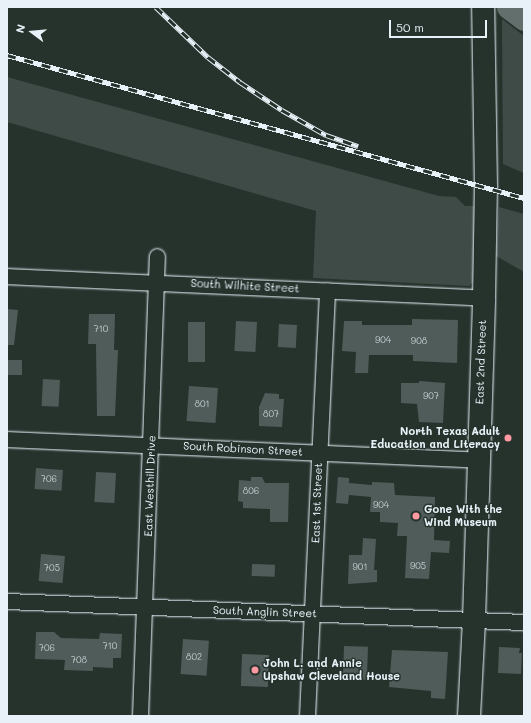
<!DOCTYPE html>
<style>
body{margin:0}
#map{position:relative;width:531px;height:723px;overflow:hidden;background:#26332d;font-family:Mali,sans-serif}
div>[style]{position:absolute}
[style*='--x']{left:calc(var(--x)*1px);top:calc(var(--y)*1px);width:calc(var(--w)*1px);rotate:calc(var(--a)*1deg)}
.green>*{inset:0;background:#3e4b47}
.river>*{height:23px;margin:-11.5px;padding:0 11.5px;transform-origin:11.5px;border-radius:11.5px;background:#636f6d}
.building>*{inset:0;background:#505c59;transform-origin:0 0}
.roads{filter:drop-shadow(0 0 1px #e8f1f8) drop-shadow(0 0 1px #e8f1f8)}
.minor>*{height:15px;margin:-7.5px;padding:0 7.5px;transform-origin:7.5px;border-radius:7.5px;background:#26332d}
.secondary>*{height:22px;margin:-11px;padding:0 11px;transform-origin:11px;border-radius:11px;background:#26332d}
.rail>*{height:4.5px;margin-top:-2.25px;transform-origin:0;background:repeating-linear-gradient(90deg,#26332d 0 9px,#e8f1f8 0 18px);box-sizing:border-box;border-block:1px solid #e8f1f8}
.dots>*{width:11px;height:11px;translate:-50% -50%;box-sizing:border-box;border:2px solid #26332d;border-radius:50%}
span{translate:-50% -50%;white-space:nowrap;text-align:center;line-height:1.15;-webkit-text-stroke:3px #26332d;paint-order:stroke}
.number-label{font-size:9px;color:#c2ccd0}
.number-label span{-webkit-text-stroke-width:0}
.street-label{font-size:11px;color:#e8f1f8}
.poi-label{font-size:11px;color:#e8f1f8;font-weight:700}
.right{translate:-100% -50%;text-align:right}
.left{translate:0 -50%;text-align:left}
.frame{position:absolute;inset:0;border:8px solid #e8f1f8;pointer-events:none}
.north{position:absolute;left:12px;top:12px;width:40px;height:40px;-webkit-text-stroke:3px #26332d;paint-order:stroke;rotate:286deg;font-size:11px;font-weight:700;line-height:16px;text-align:center;color:#e8f1f8}
.north::after{content:'';display:block;margin:auto;width:14px;height:18px;background:#e8f1f8;clip-path:polygon(50% 0,100% 100%,50% 72%,0 100%)}
.scale{position:absolute;left:389px;top:20px;width:98px;height:18px;box-sizing:border-box;border:2px solid #e8f1f8;border-top:0;padding-left:5px;font-size:12px;line-height:14px;white-space:nowrap;color:#e8f1f8;-webkit-text-stroke:3px #26332d;paint-order:stroke}
</style>
<div id="map">
<div class="green">
<div style="clip-path:polygon(502px 19px,524px 36px,524px 173px,503px 164px)"></div>
<div style="clip-path:polygon(7px 77px,439px 196px,456px 197px,465px 206px,478px 206px,475px 279px,469px 286px,313px 278px,316px 211px,7px 122px)"></div>
<div style="clip-path:polygon(499px 207px,524px 214px,524px 272px,496px 256px)"></div>
</div>
<div class="river">
<div style="--x:508;--y:7;--w:20;--a:37"></div>
</div>
<div class="building">
<div style="clip-path:polygon(7px 309px,18px 310px,14px 345px,7px 345px)"></div>
<div style="clip-path:polygon(89px 314px,115px 314px,114px 350px,118px 350px,115px 416px,97px 416px,96px 344px,88px 344px)"></div>
<div style="clip-path:polygon(412px 319px,458px 320px,457px 363px,413px 361px,413px 355px,369px 355px,368px 373px,355px 373px,356px 352px,342px 351px,344px 321px,362px 321px,362px 325px,412px 325px)"></div>
<div style="left:236px;top:321px;width:21px;height:30px;rotate:3deg"></div>
<div style="left:188px;top:322px;width:17px;height:40px"></div>
<div style="left:279px;top:324px;width:18px;height:23px;rotate:3deg"></div>
<div style="left:7px;top:360px;width:15px;height:15px"></div>
<div style="left:43px;top:379px;width:17px;height:27px;rotate:3deg"></div>
<div style="clip-path:polygon(419px 381px,445px 383px,443px 423px,419px 422px,417px 404px,401px 403px,401px 383px,419px 383px)"></div>
<div style="left:189px;top:386px;width:29px;height:35px;rotate:4deg"></div>
<div style="clip-path:polygon(265px 393px,279px 394px,279px 399px,284px 399px,282px 427px,259px 426px,259px 407px)"></div>
<div style="left:36px;top:468px;width:27px;height:21px;rotate:4deg"></div>
<div style="left:96px;top:472px;width:20px;height:30px;rotate:3deg"></div>
<div style="clip-path:polygon(251px 477px,262px 477px,265px 483px,289px 483px,288px 522px,270px 522px,270px 509px,243px 508px,243px 502px,238px 501px,239px 480px,251px 481px)"></div>
<div style="clip-path:polygon(338px 477px,349px 478px,349px 483px,372px 485px,372px 482px,394px 483px,395px 495px,435px 497px,434px 540px,450px 541px,449px 553px,431px 552px,429px 579px,405px 578px,407px 536px,397px 536px,398px 523px,380px 522px,380px 512px,370px 512px,371px 497px,349px 495px,348px 504px,336px 503px)"></div>
<div style="clip-path:polygon(363px 538px,376px 539px,374px 570px,377px 570px,377px 582px,348px 584px,349px 555px,362px 555px)"></div>
<div style="left:41px;top:554px;width:24px;height:27px;rotate:5deg"></div>
<div style="left:252px;top:564px;width:23px;height:12px;rotate:2deg"></div>
<div style="clip-path:polygon(36px 632px,54px 632px,61px 638px,99px 639px,100px 633px,122px 634px,121px 658px,113px 658px,113px 668px,93px 667px,93px 671px,64px 670px,65px 660px,35px 659px)"></div>
<div style="left:183px;top:639px;width:26px;height:35px;rotate:4deg"></div>
<div style="left:344px;top:646px;width:24px;height:33px;rotate:2deg"></div>
<div style="clip-path:polygon(499px 647px,520px 648px,519px 653px,522px 653px,521px 674px,498px 673px)"></div>
<div style="clip-path:polygon(392px 650px,448px 652px,445px 699px,431px 698px,431px 691px,389px 687px)"></div>
<div style="left:242px;top:654px;width:27px;height:32px;rotate:2deg"></div>
</div>
<div class="roads">
<div class="minor">
<div style="--x:7;--y:276;--w:478;--a:2.6"></div>
<div style="--x:7;--y:439;--w:472;--a:2.5"></div>
<div style="--x:7;--y:601;--w:517;--a:2.33"></div>
<div style="--x:140;--y:716;--w:460;--a:-87.9"></div>
<div style="--x:307;--y:716;--w:426;--a:-87.3"></div>
</div>
<div class="secondary">
<div style="--x:469;--y:716;--w:96;--a:-87"></div>
<div style="--x:474;--y:620;--w:322;--a:-88.2"></div>
<div style="--x:484;--y:298;--w:110;--a:-89"></div>
<div style="--x:486;--y:188;--w:181;--a:-90.9"></div>
</div>
</div>
<div class="rail">
<div style="--x:156;--y:7;--w:72;--a:43.9"></div>
<div style="--x:208;--y:57;--w:41;--a:38"></div>
<div style="--x:240;--y:82;--w:50;--a:33.7"></div>
<div style="--x:282;--y:110;--w:51;--a:29.6"></div>
<div style="--x:326;--y:135;--w:34;--a:19"></div>
<div style="--x:7;--y:55;--w:536;--a:15.46"></div>
</div>
<div class="dots">
<div style="left:508px;top:438px;background:#ff9aa2"></div>
<div style="left:416px;top:516px;background:#ff9aa2"></div>
<div style="left:255px;top:670px;background:#ff9aa2"></div>
</div>
<div class="number-label">
<span style="left:101px;top:329px">710</span>
<span style="left:383px;top:340px">904</span>
<span style="left:419px;top:341px">908</span>
<span style="left:431px;top:396px">907</span>
<span style="left:202px;top:404px">801</span>
<span style="left:271px;top:414px">807</span>
<span style="left:49px;top:479px">706</span>
<span style="left:251px;top:491px">806</span>
<span style="left:381px;top:505px">904</span>
<span style="left:418px;top:566px">905</span>
<span style="left:360px;top:567px">901</span>
<span style="left:52px;top:568px">705</span>
<span style="left:110px;top:646px">710</span>
<span style="left:47px;top:648px">706</span>
<span style="left:194px;top:657px">802</span>
<span style="left:79px;top:660px">708</span>
</div>
<div class="street-label">
<span style="left:245px;top:286px;rotate:3deg">South Wilhite Street</span>
<span style="left:481px;top:362px;rotate:-88deg">East 2nd Street</span>
<span style="left:243px;top:449px;rotate:3deg">South Robinson Street</span>
<span style="left:150px;top:486px;rotate:-88deg">East Westhill Drive</span>
<span style="left:317px;top:503px;rotate:-88deg">East 1st Street</span>
<span style="left:265px;top:612px;rotate:2deg">South Anglin Street</span>
</div>
<div class="poi-label">
<span class="right" style="left:500px;top:438px">North Texas Adult<br>Education and Literacy</span>
<span class="left" style="left:424px;top:516px">Gone With the<br>Wind Museum</span>
<span class="left" style="left:263px;top:670px">John L. and Annie<br>Upshaw Cleveland House</span>
</div>
<div class="frame"></div>
<div class="north">N</div>
<div class="scale">50 m</div>
</div>
